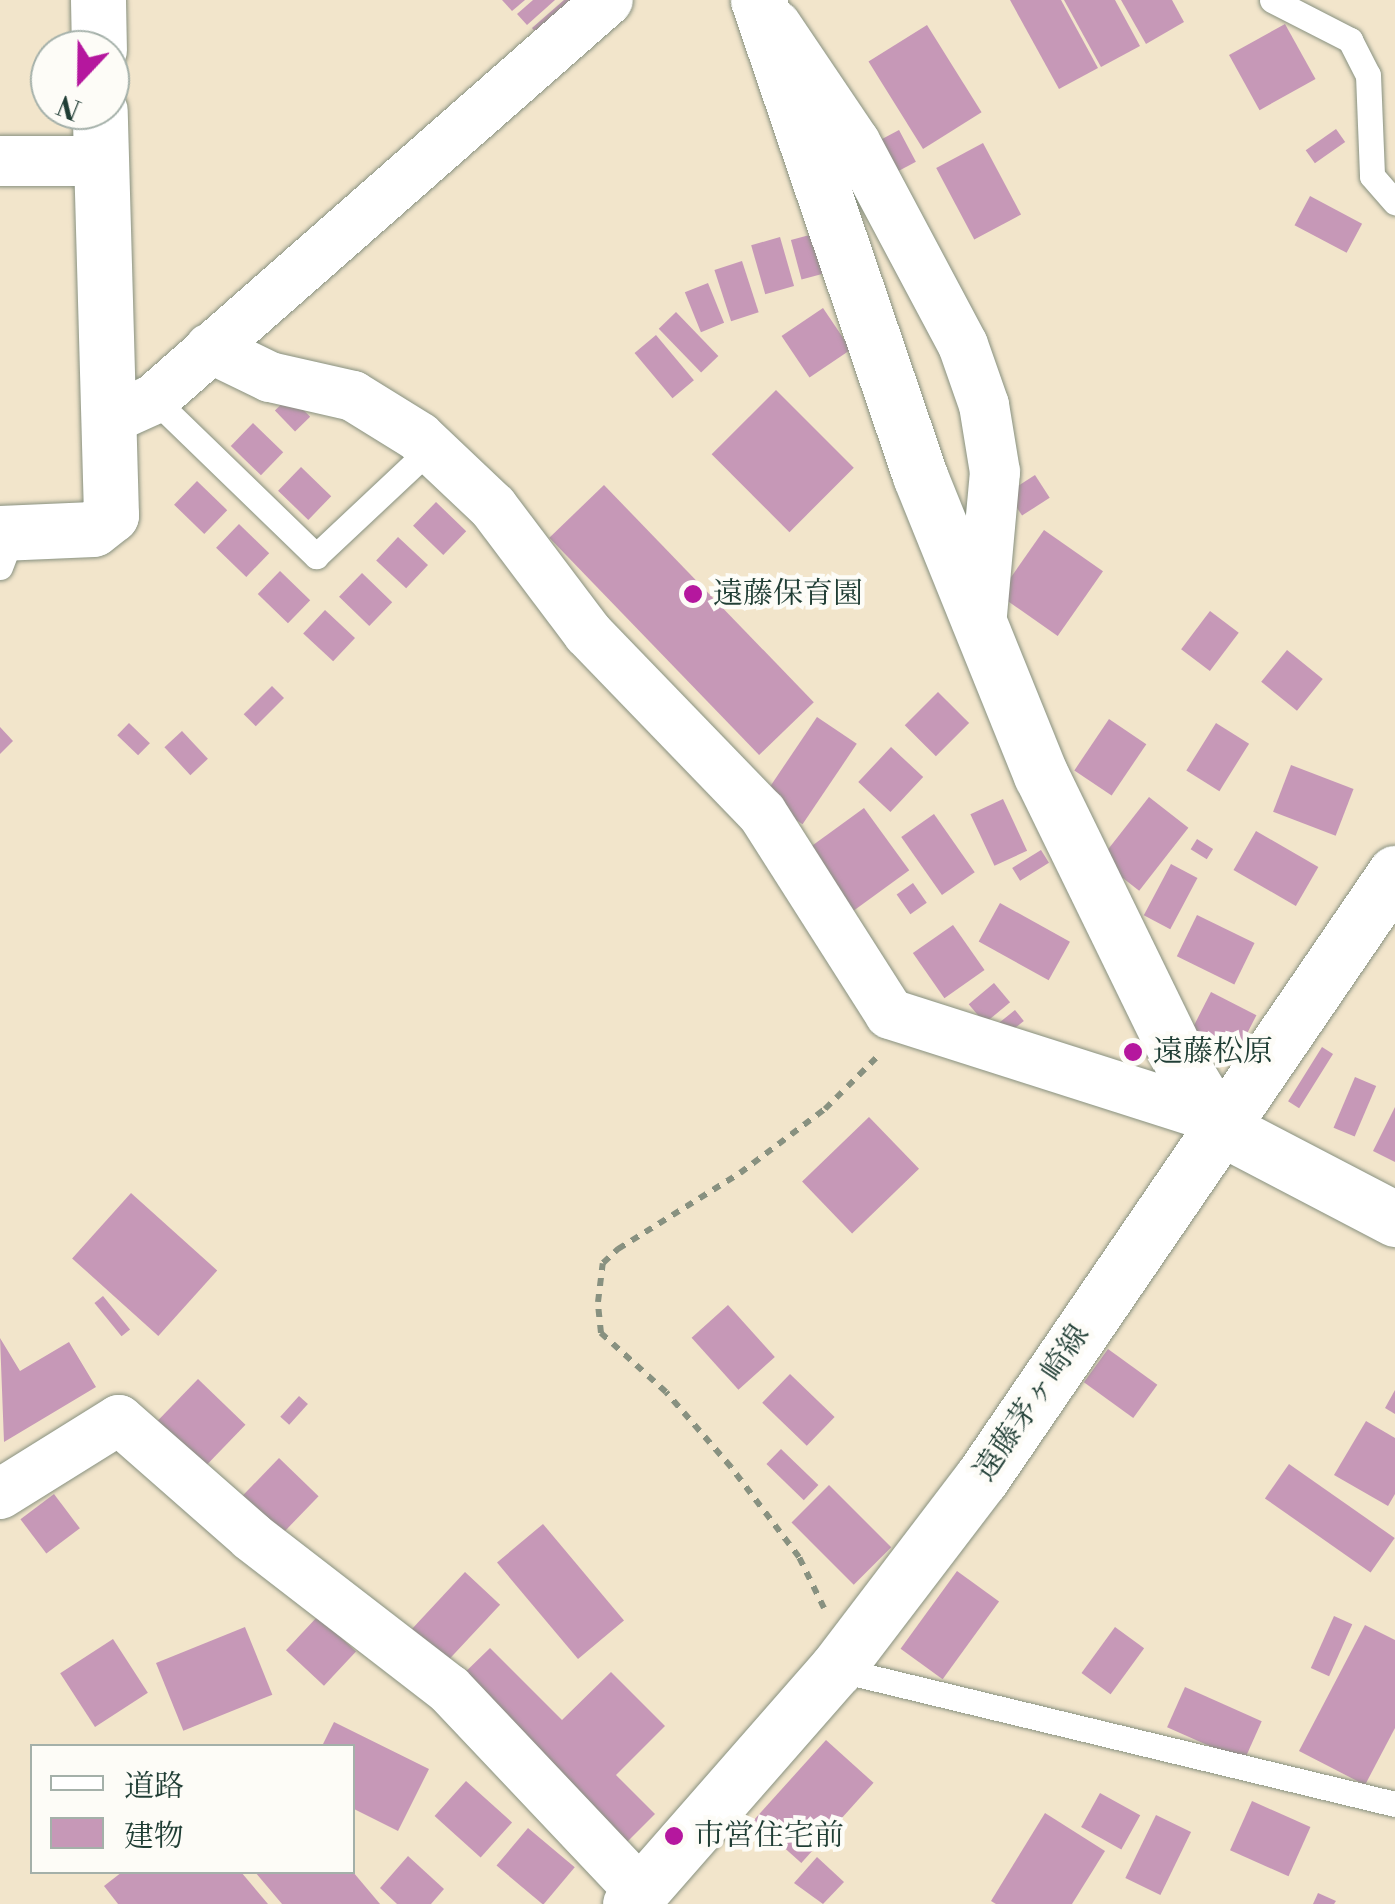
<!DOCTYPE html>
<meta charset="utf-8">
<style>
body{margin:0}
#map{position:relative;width:1395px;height:1904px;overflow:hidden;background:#f2e5cb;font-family:"Libre Bodoni","Noto Serif JP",serif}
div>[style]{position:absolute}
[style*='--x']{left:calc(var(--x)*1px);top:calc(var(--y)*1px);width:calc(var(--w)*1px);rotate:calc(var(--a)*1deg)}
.building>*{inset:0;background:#c698b7;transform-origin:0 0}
.path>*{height:6px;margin-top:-3px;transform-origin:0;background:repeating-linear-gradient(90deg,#889180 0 8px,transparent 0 16px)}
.roads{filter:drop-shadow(0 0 2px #889180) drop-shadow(0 0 2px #889180)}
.lane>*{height:25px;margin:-12.5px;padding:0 12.5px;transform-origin:12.5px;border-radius:12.5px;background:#fff}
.street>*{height:50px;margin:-25px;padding:0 25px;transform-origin:25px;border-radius:25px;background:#fff}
.secondary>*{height:55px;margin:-27.5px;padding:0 27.5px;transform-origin:27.5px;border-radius:27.5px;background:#fff}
.dots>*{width:28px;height:28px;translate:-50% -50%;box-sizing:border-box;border:5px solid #fdfcf7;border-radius:50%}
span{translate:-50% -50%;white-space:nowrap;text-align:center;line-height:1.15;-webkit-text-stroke:9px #fdfcf7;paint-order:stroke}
.poi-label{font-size:30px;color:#1f3d34}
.left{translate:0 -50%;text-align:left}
.street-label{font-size:30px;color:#1f3d34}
.legend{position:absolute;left:30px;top:1744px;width:325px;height:130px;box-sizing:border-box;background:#fdfcf7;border:2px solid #a4b0a9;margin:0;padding:12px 18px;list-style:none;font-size:30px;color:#1f3d34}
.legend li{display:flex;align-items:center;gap:20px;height:50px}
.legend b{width:50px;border:2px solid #a4b0a9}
.north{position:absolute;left:30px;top:30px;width:100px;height:100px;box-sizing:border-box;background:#fdfcf7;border:2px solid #a4b0a9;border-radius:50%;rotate:202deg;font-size:28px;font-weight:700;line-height:40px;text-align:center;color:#1f3d34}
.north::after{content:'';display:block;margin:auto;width:35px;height:45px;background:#b5179e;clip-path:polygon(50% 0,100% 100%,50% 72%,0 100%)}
</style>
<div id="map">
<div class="building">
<div style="clip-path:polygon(502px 0,525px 0,512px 11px)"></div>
<div style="clip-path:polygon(533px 0,555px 0,527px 25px,517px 14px)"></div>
<div style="clip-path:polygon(564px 0,586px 0,542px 40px,532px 28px)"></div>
<div style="clip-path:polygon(1010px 0,1061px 0,1098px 68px,1059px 89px)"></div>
<div style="clip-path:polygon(1064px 0,1115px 0,1140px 46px,1101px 67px)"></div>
<div style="clip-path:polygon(1121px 0,1172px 0,1184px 22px,1146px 44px)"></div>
<div style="left:1285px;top:24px;width:63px;height:64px;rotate:61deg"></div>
<div style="left:927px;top:25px;width:103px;height:69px;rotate:58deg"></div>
<div style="left:1336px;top:129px;width:16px;height:37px;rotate:55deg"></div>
<div style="left:899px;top:130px;width:36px;height:25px;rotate:62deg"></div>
<div style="left:983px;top:143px;width:81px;height:53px;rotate:62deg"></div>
<div style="left:1310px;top:196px;width:59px;height:33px;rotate:28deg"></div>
<div style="left:817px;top:233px;width:41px;height:27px;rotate:75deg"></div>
<div style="left:780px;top:237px;width:51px;height:30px;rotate:74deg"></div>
<div style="left:742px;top:261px;width:54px;height:29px;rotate:72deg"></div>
<div style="left:708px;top:283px;width:43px;height:25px;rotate:68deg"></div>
<div style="left:823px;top:308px;width:50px;height:50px;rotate:56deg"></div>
<div style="left:676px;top:312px;width:61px;height:24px;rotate:46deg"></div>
<div style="left:656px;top:335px;width:59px;height:28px;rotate:50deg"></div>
<div style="left:776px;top:390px;width:110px;height:91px;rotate:45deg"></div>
<div style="left:290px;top:396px;width:29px;height:21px;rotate:46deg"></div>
<div style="left:253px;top:423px;width:42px;height:32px;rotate:44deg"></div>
<div style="left:301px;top:467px;width:42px;height:33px;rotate:44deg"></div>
<div style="left:1035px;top:475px;width:27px;height:33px;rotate:57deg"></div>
<div style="left:197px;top:481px;width:42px;height:33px;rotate:44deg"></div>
<div style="left:604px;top:485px;width:302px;height:76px;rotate:46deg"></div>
<div style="left:436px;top:502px;width:42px;height:33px;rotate:44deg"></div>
<div style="left:239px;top:524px;width:42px;height:33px;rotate:44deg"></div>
<div style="left:1044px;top:530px;width:72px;height:79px;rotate:35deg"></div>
<div style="left:398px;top:537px;width:41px;height:32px;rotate:43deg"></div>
<div style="left:280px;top:571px;width:42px;height:32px;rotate:44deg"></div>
<div style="left:362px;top:573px;width:42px;height:33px;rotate:44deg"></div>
<div style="left:325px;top:610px;width:41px;height:32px;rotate:43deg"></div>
<div style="left:1210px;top:611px;width:36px;height:48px;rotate:37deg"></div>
<div style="left:1287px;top:650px;width:46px;height:41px;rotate:39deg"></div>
<div style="left:272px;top:686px;width:17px;height:40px;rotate:45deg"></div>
<div style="left:938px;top:692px;width:44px;height:47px;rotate:45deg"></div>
<div style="left:817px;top:717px;width:48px;height:97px;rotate:34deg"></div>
<div style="left:1109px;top:719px;width:45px;height:62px;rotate:34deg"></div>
<div style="left:129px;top:723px;width:29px;height:17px;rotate:44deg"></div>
<div style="left:1216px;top:723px;width:39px;height:56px;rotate:32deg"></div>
<div style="clip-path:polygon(0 727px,13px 741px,0 754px)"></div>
<div style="left:182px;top:731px;width:38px;height:24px;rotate:47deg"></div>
<div style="left:891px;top:747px;width:44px;height:48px;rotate:43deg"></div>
<div style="left:1291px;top:765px;width:67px;height:50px;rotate:21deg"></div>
<div style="left:1149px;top:797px;width:50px;height:80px;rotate:38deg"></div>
<div style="left:1003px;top:799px;width:57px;height:36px;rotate:65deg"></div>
<div style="left:864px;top:808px;width:77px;height:71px;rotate:54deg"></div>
<div style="left:934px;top:814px;width:71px;height:40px;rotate:55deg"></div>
<div style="left:1256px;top:831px;width:72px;height:45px;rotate:30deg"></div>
<div style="left:1197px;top:839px;width:19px;height:12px;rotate:32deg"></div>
<div style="left:1041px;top:850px;width:15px;height:34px;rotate:58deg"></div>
<div style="left:1171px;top:864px;width:30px;height:58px;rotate:28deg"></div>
<div style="left:913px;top:883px;width:24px;height:20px;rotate:55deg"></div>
<div style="left:1000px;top:903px;width:80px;height:44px;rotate:29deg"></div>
<div style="left:1197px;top:915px;width:64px;height:46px;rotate:26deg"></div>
<div style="left:953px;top:925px;width:55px;height:49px;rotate:55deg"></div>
<div style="left:994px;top:983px;width:25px;height:33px;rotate:50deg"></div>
<div style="left:1211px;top:992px;width:51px;height:47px;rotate:27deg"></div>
<div style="left:1015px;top:1010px;width:14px;height:22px;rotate:51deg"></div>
<div style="left:1322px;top:1047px;width:13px;height:64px;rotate:32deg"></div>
<div style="left:1355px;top:1077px;width:23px;height:55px;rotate:23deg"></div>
<div style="clip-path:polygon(1395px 1107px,1395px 1162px,1373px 1151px)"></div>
<div style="left:869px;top:1117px;width:72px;height:93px;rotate:46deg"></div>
<div style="left:131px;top:1193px;width:116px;height:88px;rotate:42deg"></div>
<div style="left:103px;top:1296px;width:43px;height:11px;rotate:51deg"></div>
<div style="left:728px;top:1305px;width:70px;height:49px;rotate:48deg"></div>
<div style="clip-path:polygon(0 1338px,20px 1371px,69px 1342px,96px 1387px,4px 1442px)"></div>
<div style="left:1108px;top:1349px;width:61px;height:41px;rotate:36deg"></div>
<div style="left:790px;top:1374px;width:62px;height:40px;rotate:44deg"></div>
<div style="left:198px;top:1379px;width:66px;height:74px;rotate:44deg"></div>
<div style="clip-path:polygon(1395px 1390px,1395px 1414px,1385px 1408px)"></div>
<div style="left:299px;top:1396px;width:12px;height:28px;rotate:42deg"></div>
<div style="clip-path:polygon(1366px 1421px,1395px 1438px,1395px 1494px,1388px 1506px,1334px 1475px)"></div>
<div style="left:781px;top:1449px;width:52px;height:21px;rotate:44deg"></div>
<div style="left:279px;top:1458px;width:55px;height:57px;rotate:44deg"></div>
<div style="left:1289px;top:1464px;width:129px;height:42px;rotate:35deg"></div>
<div style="left:829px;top:1485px;width:88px;height:53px;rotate:45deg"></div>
<div style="left:54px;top:1494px;width:43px;height:42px;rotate:53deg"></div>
<div style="left:543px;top:1524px;width:126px;height:60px;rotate:50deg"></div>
<div style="left:957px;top:1571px;width:52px;height:96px;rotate:36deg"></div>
<div style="left:465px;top:1572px;width:48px;height:87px;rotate:43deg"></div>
<div style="left:318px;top:1616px;width:52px;height:47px;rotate:43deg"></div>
<div style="left:1334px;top:1616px;width:20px;height:57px;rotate:24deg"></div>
<div style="clip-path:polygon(1365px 1625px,1395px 1640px,1395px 1728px,1365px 1785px,1299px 1751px)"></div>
<div style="left:245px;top:1627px;width:73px;height:96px;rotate:68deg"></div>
<div style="left:1115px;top:1627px;width:36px;height:57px;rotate:36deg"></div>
<div style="left:113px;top:1639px;width:64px;height:63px;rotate:57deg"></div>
<div style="clip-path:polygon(490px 1648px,562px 1720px,611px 1672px,665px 1726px,616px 1775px,655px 1814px,619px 1850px,453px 1684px)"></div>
<div style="left:1185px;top:1687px;width:84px;height:44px;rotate:24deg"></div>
<div style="clip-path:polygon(334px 1722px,429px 1769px,398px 1831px,352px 1808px,352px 1746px,322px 1746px)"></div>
<div style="left:826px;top:1740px;width:64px;height:108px;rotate:42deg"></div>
<div style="left:466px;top:1781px;width:62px;height:47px;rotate:42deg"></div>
<div style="left:1100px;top:1793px;width:46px;height:39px;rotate:29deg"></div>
<div style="left:1252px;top:1801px;width:64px;height:54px;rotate:24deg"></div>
<div style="clip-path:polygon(1045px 1813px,1105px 1851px,1072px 1904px,996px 1904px,991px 1901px)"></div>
<div style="left:1156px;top:1815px;width:39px;height:70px;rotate:26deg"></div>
<div style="left:528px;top:1828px;width:61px;height:49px;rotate:40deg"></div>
<div style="clip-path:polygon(408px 1856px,444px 1889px,431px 1904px,397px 1904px,380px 1888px)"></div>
<div style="clip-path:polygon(817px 1857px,844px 1882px,823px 1904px,794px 1883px)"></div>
<div style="clip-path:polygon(122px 1872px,241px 1872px,268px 1904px,118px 1904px,104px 1886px)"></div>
<div style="clip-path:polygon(255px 1872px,353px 1872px,380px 1904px,282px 1904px)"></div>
<div style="clip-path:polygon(1318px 1893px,1336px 1901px,1334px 1904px,1313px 1904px)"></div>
</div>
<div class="path">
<div style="--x:824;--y:1608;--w:57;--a:-116.1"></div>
<div style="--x:799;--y:1557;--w:113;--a:-127.1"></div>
<div style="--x:731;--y:1467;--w:99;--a:-130.9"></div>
<div style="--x:666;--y:1392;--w:88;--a:-137.8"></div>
<div style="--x:601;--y:1333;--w:31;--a:-96"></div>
<div style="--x:598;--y:1302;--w:39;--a:-83"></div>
<div style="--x:603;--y:1263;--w:21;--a:-43"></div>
<div style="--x:618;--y:1249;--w:144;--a:-31.9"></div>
<div style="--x:740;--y:1173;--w:106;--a:-37"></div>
<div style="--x:825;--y:1109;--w:74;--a:-45"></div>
</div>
<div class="roads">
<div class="lane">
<div style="--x:1272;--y:0;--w:88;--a:27.1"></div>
<div style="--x:1350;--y:40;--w:39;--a:63"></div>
<div style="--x:1368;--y:75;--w:101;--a:87.7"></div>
<div style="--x:1372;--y:176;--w:35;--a:49"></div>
<div style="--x:154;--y:399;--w:226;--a:44.1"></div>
<div style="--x:316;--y:556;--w:158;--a:-43.2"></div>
<div style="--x:0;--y:567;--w:36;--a:-69"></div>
<div style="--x:836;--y:1669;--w:575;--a:13.58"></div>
</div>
<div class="street">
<div style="--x:776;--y:25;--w:141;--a:56"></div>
<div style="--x:855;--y:142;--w:230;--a:62"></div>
<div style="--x:963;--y:345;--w:64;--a:70.7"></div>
<div style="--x:984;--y:405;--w:68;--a:80.7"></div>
<div style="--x:995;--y:472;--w:155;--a:95.2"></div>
<div style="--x:0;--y:161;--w:101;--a:0"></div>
<div style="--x:210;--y:348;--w:67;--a:25.8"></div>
<div style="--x:270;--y:377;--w:85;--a:12.9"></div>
<div style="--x:353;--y:396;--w:78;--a:31.8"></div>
<div style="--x:419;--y:437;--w:102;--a:43.4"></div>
<div style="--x:493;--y:507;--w:158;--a:53"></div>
<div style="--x:588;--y:633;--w:250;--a:46"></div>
<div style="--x:762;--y:813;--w:238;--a:57.5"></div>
<div style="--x:890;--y:1014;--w:339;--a:17.7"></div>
<div style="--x:110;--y:419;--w:48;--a:-24.4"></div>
<div style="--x:154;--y:399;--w:604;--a:-41.31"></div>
<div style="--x:0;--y:1494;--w:140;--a:-31.9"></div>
<div style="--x:119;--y:1420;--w:177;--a:41.3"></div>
<div style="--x:252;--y:1537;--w:249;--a:37.7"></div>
<div style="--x:449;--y:1689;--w:279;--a:46.6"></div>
</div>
<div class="secondary">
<div style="--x:98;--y:0;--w:50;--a:88.9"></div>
<div style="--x:758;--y:0;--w:503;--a:71.2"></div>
<div style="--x:920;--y:476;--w:323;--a:68"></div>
<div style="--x:1041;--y:775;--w:328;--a:64"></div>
<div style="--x:1185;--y:1070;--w:66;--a:59.2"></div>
<div style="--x:1219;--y:1127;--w:199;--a:27.6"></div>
<div style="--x:0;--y:533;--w:93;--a:-2.5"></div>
<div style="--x:93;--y:529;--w:23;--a:-38"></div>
<div style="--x:111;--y:515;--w:405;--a:-91.6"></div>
<div style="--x:630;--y:1904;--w:313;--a:-48.8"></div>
<div style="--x:836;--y:1669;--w:239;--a:-52.7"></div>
<div style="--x:981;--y:1479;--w:734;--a:-55.66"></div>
</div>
</div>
<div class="dots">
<div style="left:693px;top:594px;background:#b5179e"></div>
<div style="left:1133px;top:1052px;background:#b5179e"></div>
<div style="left:674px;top:1836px;background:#b5179e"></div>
</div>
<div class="poi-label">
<span class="left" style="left:713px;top:594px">遠藤保育園</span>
<span class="left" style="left:1153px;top:1052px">遠藤松原</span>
<span class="left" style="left:694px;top:1836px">市営住宅前</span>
</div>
<div class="street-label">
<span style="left:1032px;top:1403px;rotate:-56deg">遠藤茅ヶ崎線</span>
</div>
<ul class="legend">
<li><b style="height:12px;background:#fff"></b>道路</li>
<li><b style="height:28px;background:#c698b7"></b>建物</li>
</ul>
<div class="north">N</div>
</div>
